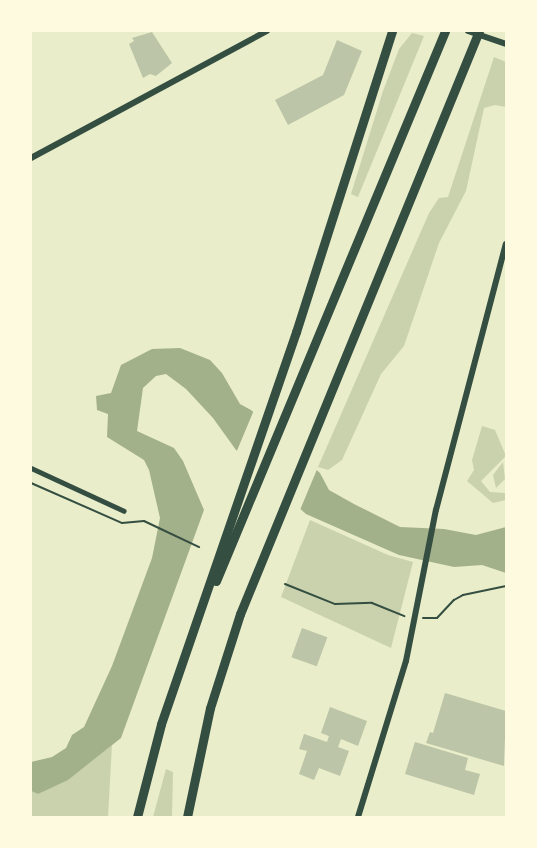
<!DOCTYPE html>
<style>
body{margin:0}
#map{position:relative;width:537px;height:848px;overflow:hidden;background:#e9edc9;font-family:"Public Sans",sans-serif}
div>[style]{position:absolute}
[style*='--x']{left:calc(var(--x)*1px);top:calc(var(--y)*1px);width:calc(var(--w)*1px);rotate:calc(var(--a)*1deg)}
.green>*{inset:0;background:#cad2ad}
.water>*{inset:0;background:#a3b18a}
.pier>*{inset:0;background:#e9edc9}
.building>*{inset:0;background:#bcc5a7;transform-origin:0 0}
.path>*{height:2px;margin:-1px;padding:0 1px;transform-origin:1px;border-radius:1px;background:#344e41}
.minor>*{height:5px;margin:-2.5px;padding:0 2.5px;transform-origin:2.5px;border-radius:2.5px;background:#344e41}
.tertiary>*{height:6px;margin:-3px;padding:0 3px;transform-origin:3px;border-radius:3px;background:#344e41}
.motorway>*{height:9px;margin:-4.5px;padding:0 4.5px;transform-origin:4.5px;border-radius:4.5px;background:#344e41}
span{translate:-50% -50%;white-space:nowrap;text-align:center;line-height:1.15;-webkit-text-stroke:4.5px #fefae0;paint-order:stroke}
.frame{position:absolute;inset:0;border:32px solid #fefae0;pointer-events:none}
</style>
<div id="map">
<div class="green">
<div style="clip-path:polygon(412px 33px,424px 36px,358px 197px,351px 194px,383px 91px,399px 49px)"></div>
<div style="clip-path:polygon(494px 57px,506px 62px,506px 107px,495px 105px,484px 108px,466px 191px,439px 243px,404px 346px,381px 374px,342px 460px,328px 470px,318px 467px,429px 213px,439px 198px,448px 197px)"></div>
<div style="clip-path:polygon(482px 426px,495px 430px,506px 456px,481px 481px,490px 492px,506px 493px,506px 500px,493px 503px,467px 481px,474px 470px,472px 460px)"></div>
<div style="clip-path:polygon(503px 462px,505px 479px,496px 488px,493px 475px)"></div>
<div style="clip-path:polygon(310px 520px,388px 555px,413px 562px,391px 648px,281px 597px)"></div>
<div style="clip-path:polygon(112px 745px,108px 817px,31px 817px,31px 791px,38px 794px,52px 786px,84px 767px)"></div>
<div style="clip-path:polygon(166px 769px,173px 772px,172px 817px,153px 817px)"></div>
</div>
<div class="water">
<div style="clip-path:polygon(180px 348px,210px 360px,222px 373px,240px 404px,251px 410px,320px 473px,329px 490px,354px 504px,400px 527px,444px 529px,476px 535px,506px 527px,506px 573px,482px 565px,454px 567px,399px 555px,306px 514px,236px 450px,213px 418px,186px 389px,166px 374px,156px 376px,143px 388px,137px 431px,174px 448px,183px 461px,204px 510px,121px 738px,68px 780px,38px 794px,31px 791px,31px 762px,52px 757px,66px 748px,72px 735px,84px 727px,112px 666px,152px 558px,160px 518px,149px 470px,144px 460px,107px 437px,108px 414px,97px 410px,96px 396px,111px 393px,121px 365px,152px 349px)"></div>
</div>
<div class="pier">
<div style="clip-path:polygon(254px 410px,318px 467px,300px 510px,236px 453px)"></div>
</div>
<div class="building">
<div style="clip-path:polygon(152px 32px,172px 63px,156px 76px,150px 74px,143px 78px,129px 44px,134px 41px,132px 38px)"></div>
<div style="clip-path:polygon(337px 40px,362px 51px,344px 95px,288px 125px,275px 100px,323px 75px)"></div>
<div style="left:302px;top:628px;width:27px;height:31px;rotate:20deg"></div>
<div style="clip-path:polygon(445px 693px,506px 711px,504px 766px,426px 743px,430px 732px,433px 733px)"></div>
<div style="clip-path:polygon(330px 707px,367px 721px,358px 746px,341px 739px,338px 747px,349px 751px,340px 776px,319px 768px,314px 780px,299px 774px,307px 751px,299px 749px,304px 734px,327px 742px,329px 736px,321px 733px)"></div>
<div style="clip-path:polygon(415px 742px,468px 758px,465px 770px,480px 774px,474px 795px,405px 774px)"></div>
</div>
<div class="path">
<div style="--x:31;--y:483;--w:99;--a:23.7"></div>
<div style="--x:122;--y:523;--w:22;--a:-5"></div>
<div style="--x:144;--y:521;--w:61;--a:25.3"></div>
<div style="--x:285;--y:584;--w:54;--a:21.8"></div>
<div style="--x:335;--y:604;--w:37;--a:-2"></div>
<div style="--x:372;--y:603;--w:35;--a:22"></div>
<div style="--x:423;--y:618;--w:14;--a:0"></div>
<div style="--x:437;--y:618;--w:25;--a:-47"></div>
<div style="--x:454;--y:600;--w:10;--a:-29"></div>
<div style="--x:463;--y:595;--w:44;--a:-11.8"></div>
</div>
<div class="minor">
<div style="--x:31;--y:468;--w:102;--a:24.8"></div>
</div>
<div class="tertiary">
<div style="--x:468;--y:31;--w:40;--a:18.9"></div>
<div style="--x:31;--y:158;--w:268;--a:-28.3"></div>
<div style="--x:358;--y:817;--w:163;--a:-72.9"></div>
<div style="--x:406;--y:661;--w:154;--a:-78.8"></div>
<div style="--x:436;--y:510;--w:275;--a:-75.3"></div>
</div>
<div class="motorway">
<div style="--x:216;--y:581;--w:596;--a:-67.39"></div>
<div style="--x:137;--y:817;--w:96;--a:-75.5"></div>
<div style="--x:161;--y:724;--w:415;--a:-71"></div>
<div style="--x:296;--y:332;--w:316;--a:-72.3"></div>
<div style="--x:187;--y:817;--w:111;--a:-78.1"></div>
<div style="--x:210;--y:708;--w:99;--a:-72.3"></div>
<div style="--x:240;--y:614;--w:630;--a:-67.71"></div>
</div>
<div class="frame"></div>
</div>
